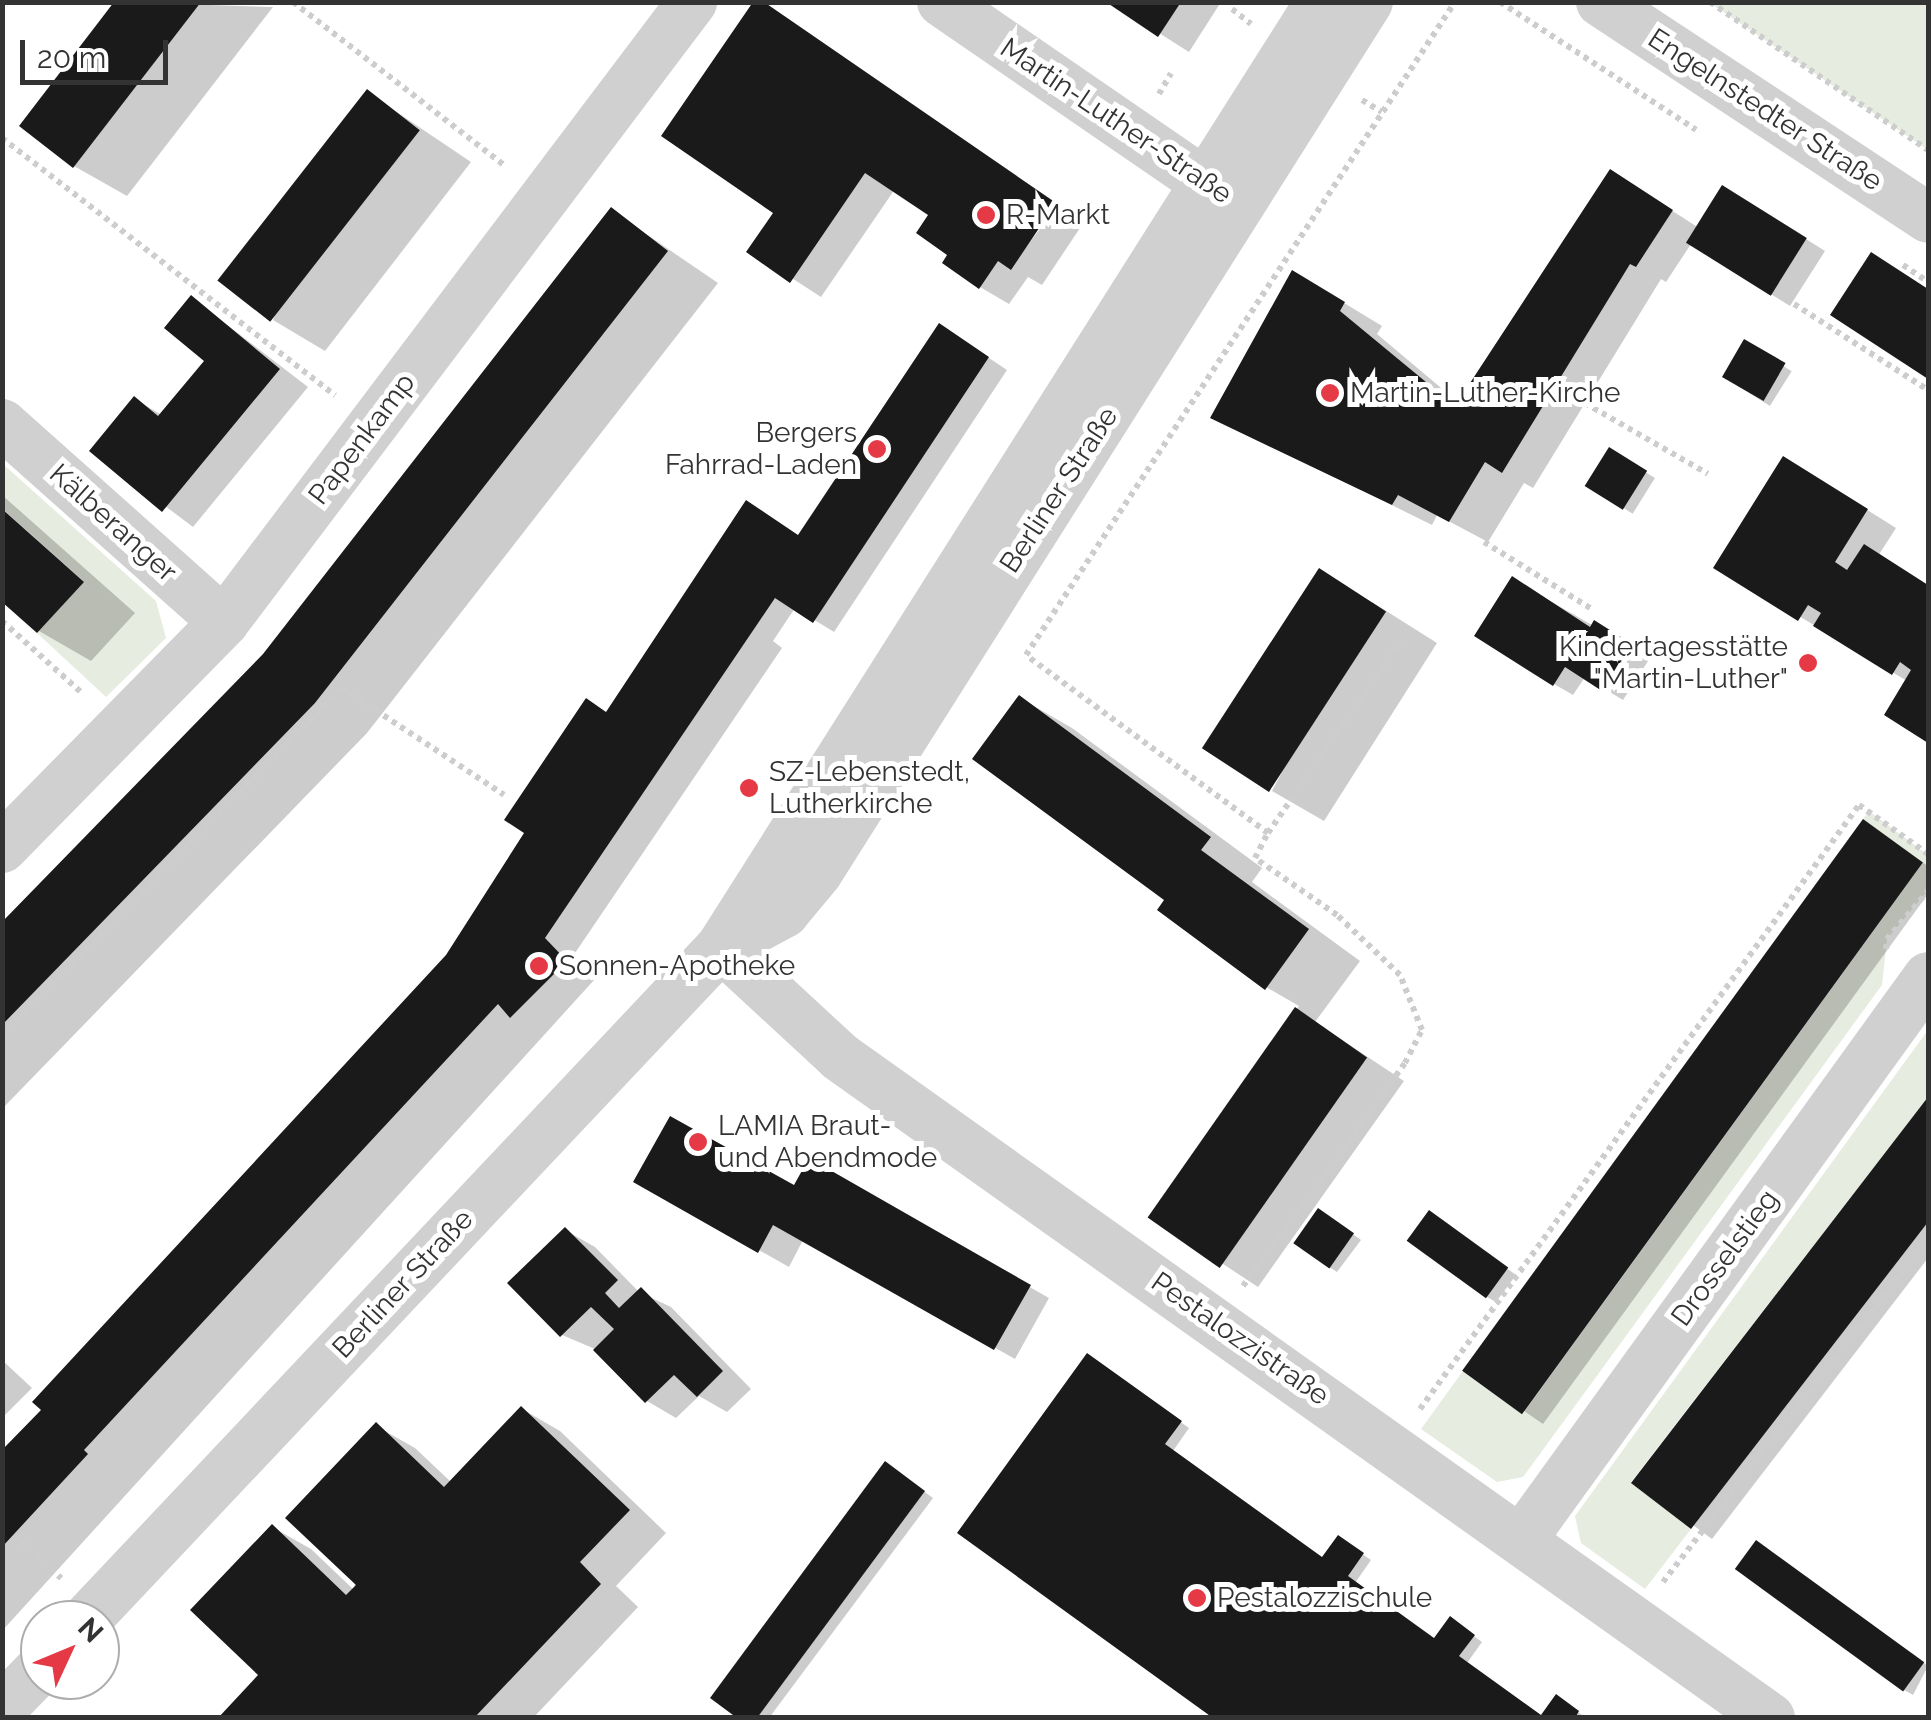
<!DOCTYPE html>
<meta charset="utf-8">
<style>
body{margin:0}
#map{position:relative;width:1931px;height:1720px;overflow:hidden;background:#fff;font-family:Raleway,sans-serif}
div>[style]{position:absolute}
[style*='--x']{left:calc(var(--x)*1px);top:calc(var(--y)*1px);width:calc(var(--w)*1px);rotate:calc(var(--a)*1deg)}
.green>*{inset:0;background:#e6ecdf}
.shadow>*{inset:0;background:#0003;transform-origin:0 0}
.building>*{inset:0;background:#1a1a1a;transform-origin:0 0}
.path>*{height:6px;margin-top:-3px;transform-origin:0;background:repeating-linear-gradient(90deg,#cdcdcd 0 5px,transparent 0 10px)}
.minor>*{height:50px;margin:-25px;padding:0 25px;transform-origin:25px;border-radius:25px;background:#d0d0d0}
.dots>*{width:28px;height:28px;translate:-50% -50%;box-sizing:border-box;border:5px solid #fff;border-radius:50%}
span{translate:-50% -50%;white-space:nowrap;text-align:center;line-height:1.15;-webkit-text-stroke:10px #fff;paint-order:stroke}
.street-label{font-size:28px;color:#333}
.poi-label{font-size:28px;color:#333}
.left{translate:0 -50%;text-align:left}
.right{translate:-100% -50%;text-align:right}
.frame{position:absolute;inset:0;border:5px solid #333;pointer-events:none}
.north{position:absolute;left:20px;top:1600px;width:100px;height:100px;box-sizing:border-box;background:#fff;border:2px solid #adadad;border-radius:50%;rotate:46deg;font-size:28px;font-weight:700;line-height:40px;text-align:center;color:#333}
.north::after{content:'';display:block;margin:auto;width:35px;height:45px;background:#e63946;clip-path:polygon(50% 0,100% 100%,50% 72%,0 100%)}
.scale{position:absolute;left:20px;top:40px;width:148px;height:45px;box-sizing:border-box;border:5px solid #333;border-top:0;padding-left:12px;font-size:30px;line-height:35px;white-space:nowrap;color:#333;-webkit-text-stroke:8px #fff;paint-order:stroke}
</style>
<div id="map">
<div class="green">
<div style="clip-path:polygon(1710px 3px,1928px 3px,1928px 150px)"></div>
<div style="clip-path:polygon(3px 464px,156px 601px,166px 638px,106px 697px,37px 633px,84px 581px,3px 509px)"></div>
<div style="clip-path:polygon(1869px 811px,1928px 855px,1928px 890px,1887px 939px,1882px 985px,1523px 1477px,1497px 1482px,1421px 1429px,1463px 1371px,1523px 1414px,1923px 863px,1863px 819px)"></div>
<div style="clip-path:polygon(1928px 1030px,1928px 1097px,1631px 1482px,1691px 1529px,1645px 1589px,1581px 1543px,1575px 1516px)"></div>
</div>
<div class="shadow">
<div style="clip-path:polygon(117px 2px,273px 7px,127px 196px,74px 166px)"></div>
<div style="clip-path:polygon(761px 2px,1055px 202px,1007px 272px,1059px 204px,1084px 222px,1042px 285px,1028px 277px,1009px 304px,980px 287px,951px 254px,931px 214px,895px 189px,821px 297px,750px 251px,776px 212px)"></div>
<div style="clip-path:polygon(1110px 2px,1221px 2px,1189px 52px)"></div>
<div style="clip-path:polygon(367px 92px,471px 162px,325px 351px,273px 320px)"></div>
<div style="clip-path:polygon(1640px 190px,1699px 228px,1743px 199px,1825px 251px,1790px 306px,1691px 244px,1666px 282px,1661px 279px,1533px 488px,1524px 483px,1488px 542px,1437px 515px,1432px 525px,1214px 417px,1331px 295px,1382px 326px,1377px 334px,1459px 403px)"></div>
<div style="clip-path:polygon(611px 210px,718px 283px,367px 733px,2px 1109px,2px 926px,265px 655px)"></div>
<div style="clip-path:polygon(192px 298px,308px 387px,193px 527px,92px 451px,134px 399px,162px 415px,208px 360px)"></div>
<div style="clip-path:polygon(959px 338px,1007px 370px,834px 632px,795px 608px,773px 641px,782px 648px,573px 956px,595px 979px,2px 1631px,2px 1454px,446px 959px,608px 713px,800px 537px)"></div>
<div style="left:1745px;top:342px;width:55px;height:41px;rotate:32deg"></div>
<div style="left:1610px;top:450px;width:53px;height:42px;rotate:32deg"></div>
<div style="clip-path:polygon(1813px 476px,1896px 528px,1878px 556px,1928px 587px,1928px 740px,1887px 714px,1907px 681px,1717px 567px)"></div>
<div style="clip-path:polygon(2px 495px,135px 613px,91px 661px,39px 631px,2px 598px)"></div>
<div style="clip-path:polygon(1513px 580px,1650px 658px,1623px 700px,1585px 677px,1573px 695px,1554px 684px)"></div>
<div style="clip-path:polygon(1372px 602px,1437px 643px,1324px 821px,1272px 791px)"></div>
<div style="clip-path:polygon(1020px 698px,1072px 728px,1262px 868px,1252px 882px,1360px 961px,1315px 1022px,1404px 1081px,1258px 1287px,1150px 1216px,1299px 1006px,1266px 987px,1167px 900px)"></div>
<div style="clip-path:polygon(1864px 823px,1928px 866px,1928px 894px,1543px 1424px,1466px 1371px)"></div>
<div style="clip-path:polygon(1928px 1101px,1928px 1258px,1712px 1539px,1634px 1482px)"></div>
<div style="clip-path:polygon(810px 1162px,1049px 1298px,1015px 1359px,803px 1240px,789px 1267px,636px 1181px,795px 1189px)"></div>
<div style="clip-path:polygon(1328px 1216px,1361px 1240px,1337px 1272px,1329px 1267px)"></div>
<div style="clip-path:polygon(1439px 1218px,1516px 1275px,1496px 1302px,1487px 1297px)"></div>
<div style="clip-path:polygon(565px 1230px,595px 1247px,639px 1292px,671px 1307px,751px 1389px,727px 1412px,699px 1396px,676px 1418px,647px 1401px,595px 1349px,562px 1335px,511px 1283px)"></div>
<div style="clip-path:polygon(2px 1360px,32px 1388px,2px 1418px)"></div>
<div style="clip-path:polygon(1096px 1362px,1189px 1428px,1173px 1451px,1324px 1559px,1348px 1544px,1371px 1560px,1355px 1583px,1435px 1640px,1459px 1625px,1482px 1642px,1467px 1663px,1543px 1717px,1566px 1703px,1586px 1718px,1217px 1718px)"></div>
<div style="clip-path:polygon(522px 1409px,560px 1431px,666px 1533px,616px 1586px,638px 1607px,533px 1718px,222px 1718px,262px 1675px,272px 1527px,311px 1549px,354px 1590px,376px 1426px,415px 1448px,451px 1482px)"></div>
<div style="clip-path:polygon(895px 1470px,933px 1498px,769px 1718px,742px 1718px)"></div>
<div style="clip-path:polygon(1765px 1548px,1928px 1666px,1913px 1695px,1904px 1690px)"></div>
</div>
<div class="building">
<div style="clip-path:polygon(114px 2px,201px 2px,73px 168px,19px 126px)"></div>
<div style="clip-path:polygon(753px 2px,764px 2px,1056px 203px,1011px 270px,998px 261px,979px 289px,942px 263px,947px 255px,916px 233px,928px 215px,865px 173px,790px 283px,746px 252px,773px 213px,661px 136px)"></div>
<div style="clip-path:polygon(1106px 2px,1181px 2px,1158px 37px)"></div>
<div style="left:367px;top:89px;width:67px;height:243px;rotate:38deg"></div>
<div style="clip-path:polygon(1610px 169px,1673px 210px,1636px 267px,1630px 264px,1502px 473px,1485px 462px,1449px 522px,1398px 495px,1392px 505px,1210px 418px,1292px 270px,1345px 302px,1340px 311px,1455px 406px)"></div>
<div style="left:1722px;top:185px;width:100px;height:68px;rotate:32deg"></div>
<div style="clip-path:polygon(611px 207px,668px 251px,315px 703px,2px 1025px,2px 922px,263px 654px)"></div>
<div style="clip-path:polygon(1871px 252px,1928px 289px,1928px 379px,1830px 315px)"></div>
<div style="clip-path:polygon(191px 295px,280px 369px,162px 512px,89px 451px,134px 396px,158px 416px,204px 361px,164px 328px)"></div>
<div style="clip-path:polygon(939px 323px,989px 357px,813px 623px,775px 598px,545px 938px,567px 961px,510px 1018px,498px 1004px,84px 1450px,88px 1454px,2px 1547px,2px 1450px,41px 1410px,32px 1402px,446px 955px,524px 833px,504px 820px,586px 698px,606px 712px,746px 500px,798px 535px)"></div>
<div style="left:1744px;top:339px;width:48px;height:44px;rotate:30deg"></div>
<div style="left:1609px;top:447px;width:45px;height:46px;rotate:32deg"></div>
<div style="clip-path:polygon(1783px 456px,1868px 509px,1835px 562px,1847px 570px,1864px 544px,1928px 585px,1928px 743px,1884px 715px,1911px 670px,1900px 662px,1892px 675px,1813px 626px,1821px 613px,1808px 605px,1798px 621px,1713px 568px)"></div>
<div style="clip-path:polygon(2px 509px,84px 582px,37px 633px,2px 602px)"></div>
<div style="left:1319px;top:568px;width:80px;height:215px;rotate:33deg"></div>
<div style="clip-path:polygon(1512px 576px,1590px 627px,1594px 620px,1632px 644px,1602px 691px,1565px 667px,1553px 686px,1474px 636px)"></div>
<div style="clip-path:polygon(1019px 695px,1211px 837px,1201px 850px,1309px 929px,1265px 990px,1157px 910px,1164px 900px,972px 759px)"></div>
<div style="left:1863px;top:819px;width:74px;height:682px;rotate:36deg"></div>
<div style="left:1295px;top:1007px;width:88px;height:257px;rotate:35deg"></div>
<div style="clip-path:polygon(1928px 1097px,1928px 1222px,1691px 1529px,1631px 1483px)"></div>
<div style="clip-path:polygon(670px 1116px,794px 1185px,809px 1158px,1031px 1285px,994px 1350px,773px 1225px,758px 1253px,633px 1182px)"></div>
<div style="left:1318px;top:1208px;width:44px;height:43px;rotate:35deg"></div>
<div style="left:1429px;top:1210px;width:98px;height:38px;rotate:36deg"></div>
<div style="clip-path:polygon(565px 1227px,618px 1280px,605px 1293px,619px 1308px,641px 1287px,723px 1371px,697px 1397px,674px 1375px,645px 1403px,593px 1350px,614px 1329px,591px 1307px,560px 1337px,507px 1283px)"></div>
<div style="clip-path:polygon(1087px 1353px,1182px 1421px,1165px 1444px,1322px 1557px,1338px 1535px,1364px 1553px,1348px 1576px,1434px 1638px,1450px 1616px,1475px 1635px,1459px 1656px,1541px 1715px,1556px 1694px,1579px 1711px,1575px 1718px,1213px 1718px,957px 1533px)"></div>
<div style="clip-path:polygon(521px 1406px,630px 1510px,580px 1562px,601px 1584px,474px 1718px,218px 1718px,258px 1675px,190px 1610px,272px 1524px,346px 1595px,356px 1585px,285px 1518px,376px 1422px,444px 1487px)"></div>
<div style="clip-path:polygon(885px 1461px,925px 1491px,757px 1718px,737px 1718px,710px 1698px)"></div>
<div style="left:1756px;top:1540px;width:208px;height:36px;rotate:36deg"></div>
</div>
<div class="path">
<div style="--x:293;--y:2;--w:268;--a:37.7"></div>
<div style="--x:1500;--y:2;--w:234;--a:33.1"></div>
<div style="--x:1710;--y:2;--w:263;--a:34.2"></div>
<div style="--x:1232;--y:9;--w:24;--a:38"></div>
<div style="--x:1159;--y:94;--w:24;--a:-60"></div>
<div style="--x:1362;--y:100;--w:23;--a:31"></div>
<div style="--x:2;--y:138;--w:421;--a:37.7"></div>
<div style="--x:1903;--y:265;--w:30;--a:34"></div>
<div style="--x:1794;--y:304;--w:159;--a:32.7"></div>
<div style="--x:1576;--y:398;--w:152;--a:29.9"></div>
<div style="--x:1484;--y:542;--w:125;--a:31.9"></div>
<div style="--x:2;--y:621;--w:109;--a:42"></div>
<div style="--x:1268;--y:833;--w:236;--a:-55.4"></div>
<div style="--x:1886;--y:949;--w:10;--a:-84"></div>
<div style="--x:1887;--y:939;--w:63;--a:-49.5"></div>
<div style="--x:2;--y:1036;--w:487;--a:-45.7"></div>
<div style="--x:342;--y:688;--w:194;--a:33.4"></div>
<div style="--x:1243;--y:1286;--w:276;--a:-54"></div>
<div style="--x:1405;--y:1063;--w:37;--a:-63"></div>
<div style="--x:1422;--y:1030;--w:59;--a:-111.8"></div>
<div style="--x:1400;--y:975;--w:87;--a:-136.4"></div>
<div style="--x:1337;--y:915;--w:100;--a:-145.2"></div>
<div style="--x:1255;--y:858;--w:28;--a:-63"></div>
<div style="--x:1268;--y:833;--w:300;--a:-143.7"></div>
<div style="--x:1026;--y:655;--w:781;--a:-56.7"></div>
<div style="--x:1420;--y:1409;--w:747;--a:-53.99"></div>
<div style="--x:1859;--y:805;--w:85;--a:35.4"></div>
<div style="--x:14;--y:1535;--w:64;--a:42.5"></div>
<div style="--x:1663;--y:1582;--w:433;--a:-52.3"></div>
</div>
<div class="minor">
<div style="--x:942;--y:2;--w:352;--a:34.5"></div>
<div style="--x:1601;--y:2;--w:392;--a:33.4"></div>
<div style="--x:2;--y:424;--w:297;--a:41.7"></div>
<div style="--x:2;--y:848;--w:317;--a:-45.5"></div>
<div style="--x:224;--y:622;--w:777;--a:-52.95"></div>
<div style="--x:721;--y:947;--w:162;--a:42.7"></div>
<div style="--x:840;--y:1057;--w:1141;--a:35.4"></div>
<div style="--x:721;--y:947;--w:72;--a:-28.4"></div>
<div style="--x:784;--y:913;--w:53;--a:-50.3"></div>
<div style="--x:818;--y:872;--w:1029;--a:-57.7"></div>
<div style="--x:1522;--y:1539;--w:693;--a:-54.15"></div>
<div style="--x:86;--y:1620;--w:925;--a:-46.66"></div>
<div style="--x:721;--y:947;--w:1119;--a:-57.63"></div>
<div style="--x:2;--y:1708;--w:54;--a:-45.7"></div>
</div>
<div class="dots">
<div style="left:986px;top:215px;background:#e63946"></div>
<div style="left:1330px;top:393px;background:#e63946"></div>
<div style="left:877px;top:449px;background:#e63946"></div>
<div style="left:1808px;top:663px;background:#e63946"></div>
<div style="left:749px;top:788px;background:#e63946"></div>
<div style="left:539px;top:966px;background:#e63946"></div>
<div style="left:698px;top:1142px;background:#e63946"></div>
<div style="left:1197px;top:1598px;background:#e63946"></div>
</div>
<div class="street-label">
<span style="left:1765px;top:110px;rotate:33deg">Engelnstedter Straße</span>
<span style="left:1116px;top:121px;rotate:34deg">Martin-Luther-Straße</span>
<span style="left:362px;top:439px;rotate:-53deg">Papenkamp</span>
<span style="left:1059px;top:490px;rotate:-57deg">Berliner Straße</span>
<span style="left:113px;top:523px;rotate:42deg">Kälberanger</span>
<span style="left:1725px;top:1258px;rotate:-54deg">Drosselstieg</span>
<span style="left:403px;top:1284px;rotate:-47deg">Berliner Straße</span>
<span style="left:1240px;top:1339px;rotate:35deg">Pestalozzistraße</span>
</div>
<div class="poi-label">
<span class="left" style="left:1006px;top:215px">R-Markt</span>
<span class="left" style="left:1350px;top:393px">Martin-Luther-Kirche</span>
<span class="right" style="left:857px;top:449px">Bergers<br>Fahrrad-Laden</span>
<span class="right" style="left:1788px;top:663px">Kindertagesstätte<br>"Martin-Luther"</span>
<span class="left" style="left:769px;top:788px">SZ-Lebenstedt,<br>Lutherkirche</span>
<span class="left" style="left:559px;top:966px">Sonnen-Apotheke</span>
<span class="left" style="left:718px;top:1142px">LAMIA Braut-<br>und Abendmode</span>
<span class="left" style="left:1217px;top:1598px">Pestalozzischule</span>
</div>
<div class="frame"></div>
<div class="north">N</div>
<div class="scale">20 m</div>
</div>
